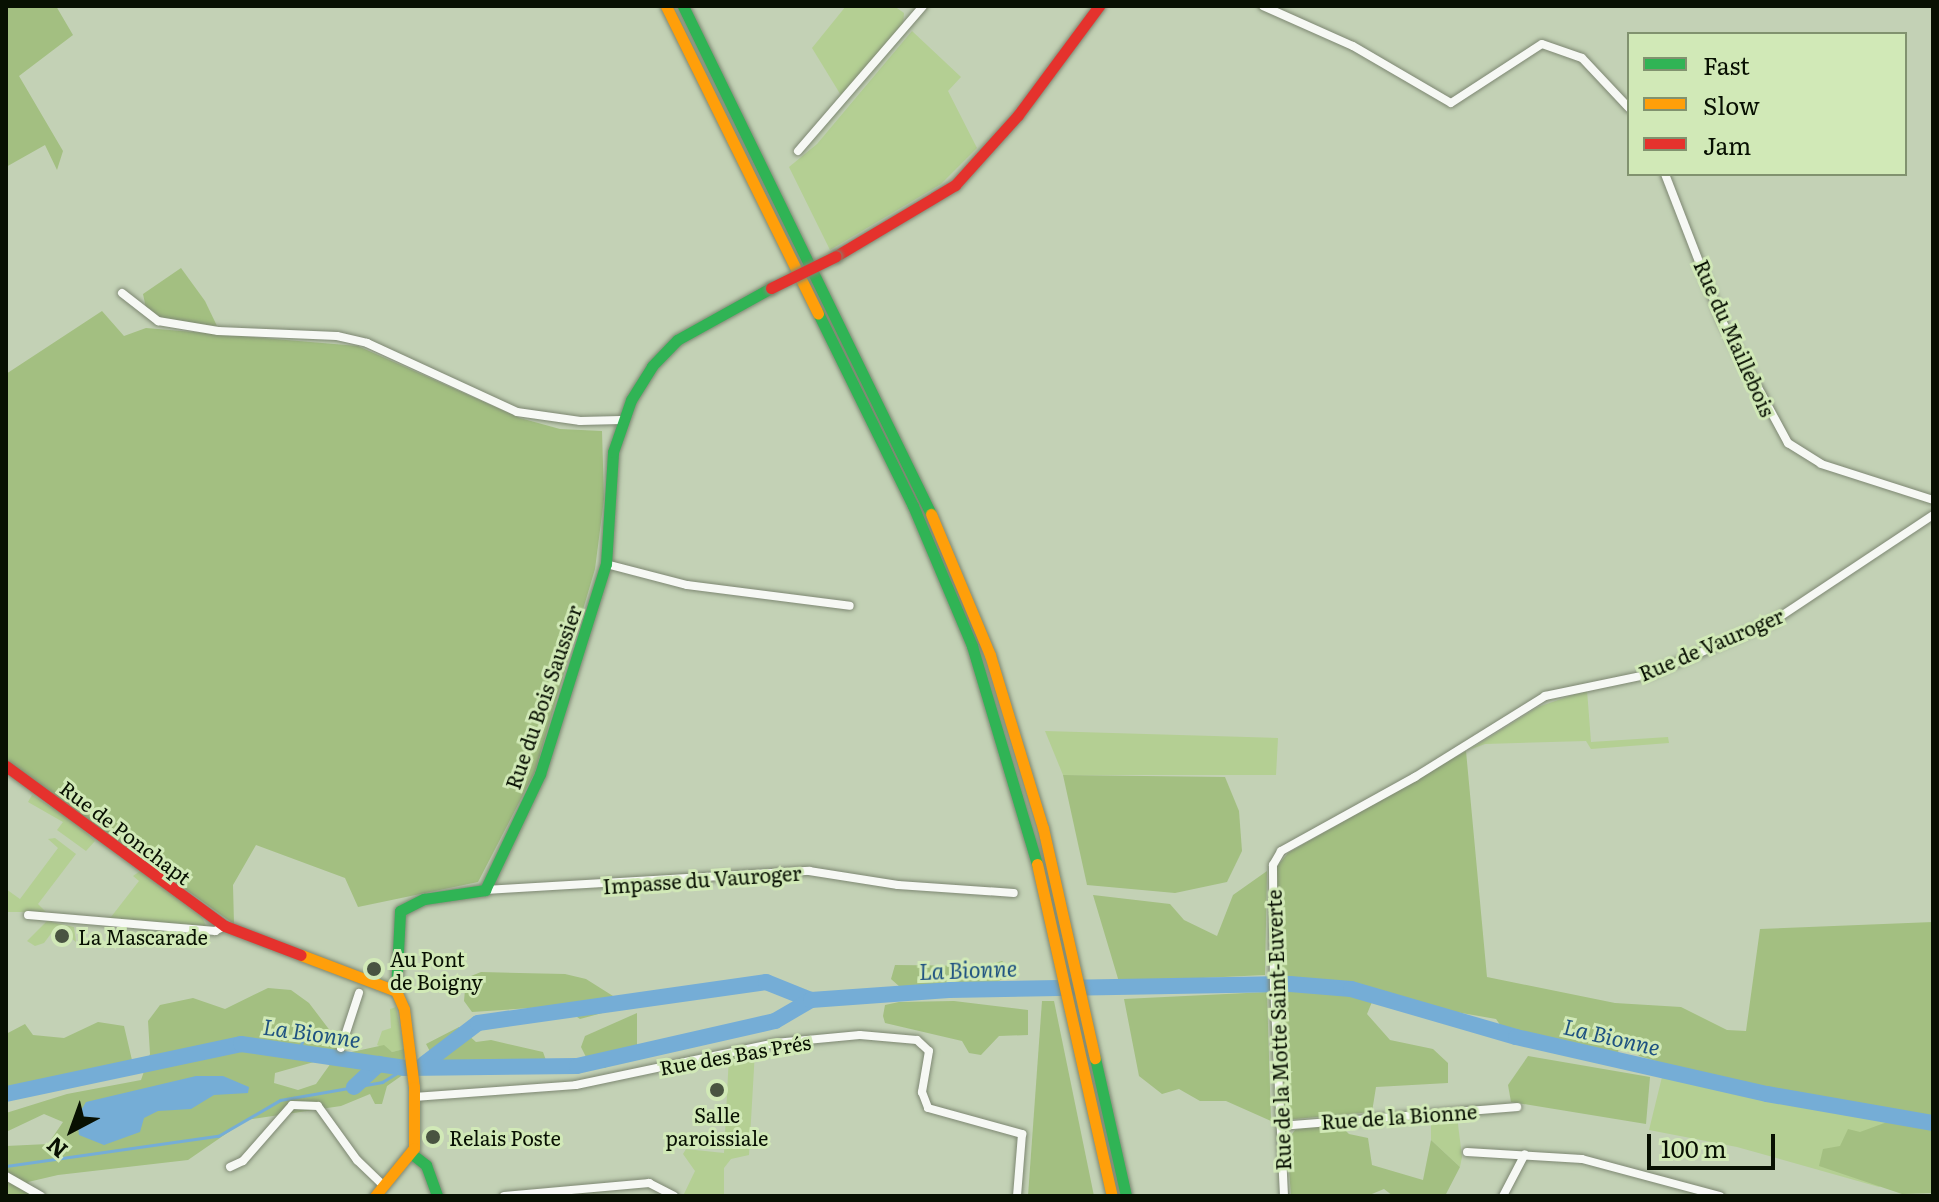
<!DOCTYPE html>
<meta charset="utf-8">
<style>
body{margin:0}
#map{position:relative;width:1939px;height:1202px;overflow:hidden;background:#c3d1b5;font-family:Literata,serif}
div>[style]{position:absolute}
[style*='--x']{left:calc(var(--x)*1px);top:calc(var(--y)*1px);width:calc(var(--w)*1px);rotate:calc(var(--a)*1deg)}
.green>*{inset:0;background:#b4cf93}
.forest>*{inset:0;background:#a3bf81}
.water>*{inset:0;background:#75add6}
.stream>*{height:3px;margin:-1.5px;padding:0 1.5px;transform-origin:1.5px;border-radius:1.5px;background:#75add6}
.river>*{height:16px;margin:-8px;padding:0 8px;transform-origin:8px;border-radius:8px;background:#75add6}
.roads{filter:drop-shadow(0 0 2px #7d8772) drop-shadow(0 0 2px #7d8772)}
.street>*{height:8px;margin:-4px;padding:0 4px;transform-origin:4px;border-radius:4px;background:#f6f8f4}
.fast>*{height:11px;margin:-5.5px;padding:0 5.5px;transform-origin:5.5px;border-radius:5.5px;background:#30b455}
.slow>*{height:11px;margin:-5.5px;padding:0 5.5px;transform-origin:5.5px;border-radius:5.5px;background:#ff9f0a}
.jam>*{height:11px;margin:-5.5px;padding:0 5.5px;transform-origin:5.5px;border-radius:5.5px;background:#e5322d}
.bridges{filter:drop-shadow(0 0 2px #7d8772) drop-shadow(0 0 2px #7d8772)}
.jam-bridge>*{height:11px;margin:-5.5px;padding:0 5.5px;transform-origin:5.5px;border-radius:5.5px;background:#e5322d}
.dots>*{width:22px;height:22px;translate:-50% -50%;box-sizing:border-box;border:4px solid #d1e9b7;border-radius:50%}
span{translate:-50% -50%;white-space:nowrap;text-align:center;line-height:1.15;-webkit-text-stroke:6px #d1e9b7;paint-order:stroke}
.street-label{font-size:20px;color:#081002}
.poi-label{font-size:20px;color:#081002}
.left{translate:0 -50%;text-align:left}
.water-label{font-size:22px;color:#1e5281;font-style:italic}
.frame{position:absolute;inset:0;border:8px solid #081002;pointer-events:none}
.legend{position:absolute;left:1627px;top:32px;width:280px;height:144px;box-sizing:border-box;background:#d1e9b7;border:2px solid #81926f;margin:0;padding:10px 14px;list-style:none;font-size:24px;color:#081002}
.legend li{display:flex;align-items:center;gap:16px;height:40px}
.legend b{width:40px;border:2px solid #81926f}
.north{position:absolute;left:32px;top:1090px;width:80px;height:80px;-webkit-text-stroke:6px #d1e9b7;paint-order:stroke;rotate:221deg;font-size:22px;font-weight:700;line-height:32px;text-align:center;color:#081002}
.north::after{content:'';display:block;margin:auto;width:28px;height:36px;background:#081002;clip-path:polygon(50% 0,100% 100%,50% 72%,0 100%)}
.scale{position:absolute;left:1647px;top:1134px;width:128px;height:36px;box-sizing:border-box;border:4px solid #081002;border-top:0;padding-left:10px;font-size:24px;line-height:28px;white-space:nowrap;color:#081002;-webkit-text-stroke:6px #d1e9b7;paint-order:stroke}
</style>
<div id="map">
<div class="green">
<div style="clip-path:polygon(846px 6px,894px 6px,904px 13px,903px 25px,842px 97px,812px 48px)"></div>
<div style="clip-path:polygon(912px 31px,961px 77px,948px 91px,977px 148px,941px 184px,830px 250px,789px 167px,817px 144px)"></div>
<div style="clip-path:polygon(1587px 690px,1591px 742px,1668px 737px,1669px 743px,1591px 749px,1586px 741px,1485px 744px,1469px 750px,1538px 707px)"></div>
<div style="clip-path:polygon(1045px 731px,1278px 738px,1276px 775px,1063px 775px)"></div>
<div style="clip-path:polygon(32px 795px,73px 820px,95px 841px,86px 851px,57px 830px,63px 822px,28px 802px)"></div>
<div style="clip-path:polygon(55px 838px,76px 854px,38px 904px,46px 912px,6px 912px,6px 889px,20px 899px,58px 848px,48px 839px)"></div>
<div style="clip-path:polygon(140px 871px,202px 917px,206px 926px,100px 917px,111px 917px,139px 881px,133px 876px)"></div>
<div style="clip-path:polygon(47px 921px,74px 927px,76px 942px,56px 927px,44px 943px,35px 946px,27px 941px)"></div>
<div style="clip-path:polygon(396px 1007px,404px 1049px,392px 1052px,377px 1045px,382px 1031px,391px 1028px,390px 1009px)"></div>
<div style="clip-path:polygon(755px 1051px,749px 1155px,731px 1159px,724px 1168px,724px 1196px,683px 1196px,695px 1171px,683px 1154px,686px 1149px,724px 1153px,729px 1055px)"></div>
<div style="clip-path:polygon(1662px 1077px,1900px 1123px,1886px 1181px,1879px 1187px,1737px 1147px,1649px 1130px)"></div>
<div style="clip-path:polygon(1457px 1116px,1462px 1157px,1460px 1167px,1431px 1140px,1431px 1119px)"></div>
</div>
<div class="forest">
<div style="clip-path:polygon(6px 6px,56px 6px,73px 35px,19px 76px,63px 151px,57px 170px,45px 145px,6px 167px)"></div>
<div style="clip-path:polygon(181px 268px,205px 301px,217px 326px,175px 323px,147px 313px,143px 294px)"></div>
<div style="clip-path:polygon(102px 311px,124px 336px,146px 328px,358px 346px,520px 418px,560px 429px,602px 431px,604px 499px,595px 569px,535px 772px,478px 882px,358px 907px,345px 878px,256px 845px,233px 885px,234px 924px,6px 761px,6px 374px)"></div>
<div style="clip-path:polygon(1466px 751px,1487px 977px,1615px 1003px,1681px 1007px,1727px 1030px,1746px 1031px,1760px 929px,1933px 922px,1933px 1193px,1902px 1194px,1819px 1166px,1823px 1149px,1840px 1146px,1848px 1129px,1860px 1132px,1898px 1118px,1897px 1110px,1767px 1094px,1639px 1056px,1631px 1040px,1619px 1036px,1618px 1057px,1505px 1032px,1496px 1019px,1278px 981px,1271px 874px,1288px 853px)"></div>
<div style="clip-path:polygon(1063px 775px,1225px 777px,1239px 811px,1242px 851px,1227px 882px,1175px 893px,1087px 885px)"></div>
<div style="clip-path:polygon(1267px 871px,1265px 975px,1119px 982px,1093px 895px,1170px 904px,1184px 920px,1217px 936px,1233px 895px)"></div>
<div style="clip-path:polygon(1002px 961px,1014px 971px,996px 983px,900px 987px,891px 979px,895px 965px,985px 966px)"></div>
<div style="clip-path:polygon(481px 972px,565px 974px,586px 979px,613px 996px,606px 1012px,580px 1019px,561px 1006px,472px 1012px,464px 1001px,466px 978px)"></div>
<div style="clip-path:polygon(evenodd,268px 988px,291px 990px,309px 1003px,347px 1053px,384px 1045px,392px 1052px,404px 1049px,404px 1074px,387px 1086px,382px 1104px,375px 1104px,370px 1094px,341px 1106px,246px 1120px,188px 1160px,58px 1175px,28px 1182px,36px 1196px,6px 1196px,6px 1146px,48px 1144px,63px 1122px,44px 1114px,6px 1132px,6px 1113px,67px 1094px,141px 1080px,150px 1054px,148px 1021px,160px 1005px,193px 998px,225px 1009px,268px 988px,321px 1060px,331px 1063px,316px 1084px,298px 1090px,274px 1083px,275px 1073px,321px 1060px)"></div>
<div style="clip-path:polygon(1277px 989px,1349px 995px,1372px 1002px,1367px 1014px,1390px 1040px,1433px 1049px,1448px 1063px,1448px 1083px,1376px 1087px,1372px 1112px,1284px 1120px)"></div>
<div style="clip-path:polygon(1267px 992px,1271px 1121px,1226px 1101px,1200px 1101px,1179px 1089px,1162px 1094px,1139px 1076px,1124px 999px)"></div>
<div style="clip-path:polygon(954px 1001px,1028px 1010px,1028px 1035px,999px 1036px,981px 1055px,969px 1053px,962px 1041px,885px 1023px,883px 1016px,885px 1005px,899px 1002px)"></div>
<div style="clip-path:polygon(1042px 1001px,1054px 1001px,1094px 1196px,1028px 1196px)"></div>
<div style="clip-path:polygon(637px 1013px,637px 1046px,605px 1068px,591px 1067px,581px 1047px,585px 1036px)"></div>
<div style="clip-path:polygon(98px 1022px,124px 1026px,135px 1073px,6px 1092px,6px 1034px,25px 1024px,33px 1035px,64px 1038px)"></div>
<div style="clip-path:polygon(459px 1027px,476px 1042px,491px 1040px,543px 1052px,547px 1063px,544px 1069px,517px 1073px,440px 1070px,426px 1044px)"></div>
<div style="clip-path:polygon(1528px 1056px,1650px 1077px,1646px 1124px,1511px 1102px,1508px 1085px)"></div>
<div style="clip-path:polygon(1335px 1120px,1349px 1134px,1368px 1138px,1372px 1165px,1423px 1180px,1431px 1140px,1460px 1167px,1445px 1196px,1393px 1196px,1384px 1189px,1367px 1196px,1291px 1196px,1287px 1141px,1295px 1130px)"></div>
</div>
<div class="water">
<div style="clip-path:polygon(196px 1076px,223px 1076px,249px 1087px,248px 1093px,214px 1095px,191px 1109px,158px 1111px,144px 1118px,140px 1132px,104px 1145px,79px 1135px,77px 1117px,86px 1102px)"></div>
</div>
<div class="stream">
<div style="--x:299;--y:1051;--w:26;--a:-72"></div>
<div style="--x:6;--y:1166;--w:214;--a:-8.1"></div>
<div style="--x:218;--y:1136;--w:72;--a:-30.1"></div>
<div style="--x:280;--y:1100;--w:104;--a:-10"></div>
<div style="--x:382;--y:1082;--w:27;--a:-31"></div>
</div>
<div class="river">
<div style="--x:424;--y:1064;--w:68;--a:-37.2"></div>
<div style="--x:478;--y:1023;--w:291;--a:-8.1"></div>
<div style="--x:766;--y:982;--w:48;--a:21.8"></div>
<div style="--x:354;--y:1087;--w:34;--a:-43"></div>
<div style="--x:6;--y:1094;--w:240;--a:-12"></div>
<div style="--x:241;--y:1044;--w:166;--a:8.3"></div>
<div style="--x:405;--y:1068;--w:172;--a:-0.7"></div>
<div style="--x:577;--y:1066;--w:203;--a:-12.8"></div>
<div style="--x:775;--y:1021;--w:42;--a:-30.3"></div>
<div style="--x:811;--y:1000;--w:138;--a:-4.1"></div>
<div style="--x:949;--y:990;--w:341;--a:-1"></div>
<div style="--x:1290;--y:984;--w:61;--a:4.7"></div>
<div style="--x:1351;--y:989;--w:172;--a:16.2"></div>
<div style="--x:1516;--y:1037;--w:257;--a:12.8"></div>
<div style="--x:1767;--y:1094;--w:169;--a:9.9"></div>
</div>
<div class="roads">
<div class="street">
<div style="--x:1263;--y:6;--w:98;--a:24"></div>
<div style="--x:1353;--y:46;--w:113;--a:30.2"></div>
<div style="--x:1451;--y:103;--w:108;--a:-33"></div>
<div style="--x:1542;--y:44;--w:42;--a:19.3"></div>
<div style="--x:1582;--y:58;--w:69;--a:46.8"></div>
<div style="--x:798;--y:151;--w:191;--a:-49.2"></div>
<div style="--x:1665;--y:174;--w:158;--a:68.8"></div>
<div style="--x:1722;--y:321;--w:139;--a:61.6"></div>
<div style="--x:1788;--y:443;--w:39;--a:32"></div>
<div style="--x:1821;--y:464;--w:118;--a:17.8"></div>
<div style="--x:122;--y:293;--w:46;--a:37.9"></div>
<div style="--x:158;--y:321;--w:61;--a:9.5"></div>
<div style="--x:218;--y:331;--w:119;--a:2.4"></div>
<div style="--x:337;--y:336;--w:31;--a:13"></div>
<div style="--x:367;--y:343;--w:165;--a:24.7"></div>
<div style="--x:517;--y:412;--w:64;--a:8.1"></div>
<div style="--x:580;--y:421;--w:41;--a:-1.4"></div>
<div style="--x:606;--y:564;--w:84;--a:14.5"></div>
<div style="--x:687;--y:585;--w:164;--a:7.3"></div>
<div style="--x:485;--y:890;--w:325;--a:-3.4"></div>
<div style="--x:809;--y:871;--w:90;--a:8.9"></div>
<div style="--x:898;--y:885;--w:116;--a:3.9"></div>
<div style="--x:28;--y:915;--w:188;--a:4.9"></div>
<div style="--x:215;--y:931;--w:11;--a:-27"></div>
<div style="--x:341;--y:1048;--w:58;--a:-71.9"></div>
<div style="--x:414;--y:1097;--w:162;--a:-4.2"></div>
<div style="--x:576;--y:1085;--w:203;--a:-11.9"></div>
<div style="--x:775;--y:1043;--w:85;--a:-5.4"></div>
<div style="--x:860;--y:1035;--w:57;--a:5"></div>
<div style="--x:917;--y:1040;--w:16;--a:43"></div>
<div style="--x:929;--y:1051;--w:42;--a:99.7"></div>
<div style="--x:922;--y:1092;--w:17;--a:69"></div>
<div style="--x:928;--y:1108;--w:98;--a:15.5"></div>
<div style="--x:1022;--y:1134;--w:62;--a:94.6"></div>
<div style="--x:1281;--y:1126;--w:237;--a:-4.6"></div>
<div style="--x:1467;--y:1152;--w:115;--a:3.5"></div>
<div style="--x:1582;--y:1159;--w:143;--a:15"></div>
<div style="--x:230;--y:1167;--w:14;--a:-25"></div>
<div style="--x:243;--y:1161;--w:74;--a:-48.8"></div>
<div style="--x:292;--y:1105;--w:26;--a:2"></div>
<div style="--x:318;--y:1106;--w:67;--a:54.2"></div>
<div style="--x:357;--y:1160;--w:37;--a:44"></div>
<div style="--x:6;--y:1176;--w:40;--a:29.7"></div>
<div style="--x:504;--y:1196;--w:146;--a:-5.1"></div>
<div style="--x:649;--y:1183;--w:28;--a:27"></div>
<div style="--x:1284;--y:1196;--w:210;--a:-92.7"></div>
<div style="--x:1274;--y:986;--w:121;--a:-90.5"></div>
<div style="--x:1273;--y:865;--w:16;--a:-60"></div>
<div style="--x:1281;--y:851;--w:153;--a:-28.9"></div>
<div style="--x:1415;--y:777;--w:153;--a:-31.9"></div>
<div style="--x:1545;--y:696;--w:107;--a:-11.8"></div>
<div style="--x:1650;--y:674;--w:133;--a:-23.1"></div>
<div style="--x:1772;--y:622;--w:193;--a:-33.6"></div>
<div style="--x:1503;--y:1196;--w:47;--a:-62.4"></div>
</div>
<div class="fast">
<div style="--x:683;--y:6;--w:565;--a:63.98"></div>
<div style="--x:818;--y:313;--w:215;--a:63.8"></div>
<div style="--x:913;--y:506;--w:152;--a:67.1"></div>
<div style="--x:972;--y:646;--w:227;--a:73.4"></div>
<div style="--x:396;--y:991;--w:80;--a:-87.1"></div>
<div style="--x:400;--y:911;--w:27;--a:-27"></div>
<div style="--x:424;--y:899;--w:62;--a:-8.4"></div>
<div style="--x:485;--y:890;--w:128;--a:-64.6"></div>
<div style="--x:540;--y:774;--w:220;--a:-72.6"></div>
<div style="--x:606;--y:564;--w:112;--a:-86.4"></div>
<div style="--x:613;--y:452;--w:55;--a:-70.9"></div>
<div style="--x:631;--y:400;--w:40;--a:-58"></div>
<div style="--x:652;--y:366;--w:36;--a:-46"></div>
<div style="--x:677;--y:340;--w:107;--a:-29"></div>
<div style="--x:1095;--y:1058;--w:141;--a:77.3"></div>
<div style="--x:412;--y:1154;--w:18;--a:38"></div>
<div style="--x:426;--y:1165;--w:33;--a:70"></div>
</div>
<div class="slow">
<div style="--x:666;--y:6;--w:343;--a:63.7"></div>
<div style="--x:931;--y:514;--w:153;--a:67.3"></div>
<div style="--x:990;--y:655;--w:181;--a:73"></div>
<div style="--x:1043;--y:828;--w:236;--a:77.3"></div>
<div style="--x:1037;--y:864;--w:340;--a:77.3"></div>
<div style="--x:301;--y:955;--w:102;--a:20.8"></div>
<div style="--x:396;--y:991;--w:20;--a:66"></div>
<div style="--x:404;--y:1009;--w:79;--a:82.7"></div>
<div style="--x:414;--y:1087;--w:61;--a:90"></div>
<div style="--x:414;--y:1148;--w:62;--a:129.1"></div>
</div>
<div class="jam">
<div style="--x:836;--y:256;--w:139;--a:-30.8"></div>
<div style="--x:955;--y:185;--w:94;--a:-48"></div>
<div style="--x:1018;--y:115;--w:136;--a:-53.4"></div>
<div style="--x:6;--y:766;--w:271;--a:36.2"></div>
<div style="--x:225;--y:926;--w:81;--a:20.9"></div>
</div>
</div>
<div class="bridges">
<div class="jam-bridge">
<div style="--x:771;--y:288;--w:72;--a:-26.2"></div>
</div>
</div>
<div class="dots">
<div style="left:62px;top:936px;background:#495441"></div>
<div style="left:374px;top:969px;background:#495441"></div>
<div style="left:717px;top:1090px;background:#495441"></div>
<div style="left:433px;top:1137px;background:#495441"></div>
</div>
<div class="street-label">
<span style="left:1735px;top:338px;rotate:66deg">Rue du Maillebois</span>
<span style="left:1711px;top:644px;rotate:-23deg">Rue de Vauroger</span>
<span style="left:543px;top:697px;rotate:-71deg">Rue du Bois Saussier</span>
<span style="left:126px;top:832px;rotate:37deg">Rue de Ponchapt</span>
<span style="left:702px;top:879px;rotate:-4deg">Impasse du Vauroger</span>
<span style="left:1278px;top:1030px;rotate:-92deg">Rue de la Motte Saint-Euverte</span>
<span style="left:735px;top:1054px;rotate:-10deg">Rue des Bas Prés</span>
<span style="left:1399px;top:1116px;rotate:-4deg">Rue de la Bionne</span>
</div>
<div class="poi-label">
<span class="left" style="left:78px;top:936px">La Mascarade</span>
<span class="left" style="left:390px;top:970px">Au Pont<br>de Boigny</span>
<span style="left:717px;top:1126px">Salle<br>paroissiale</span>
<span class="left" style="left:449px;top:1137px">Relais Poste</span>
</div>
<div class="water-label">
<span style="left:968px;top:969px;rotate:-2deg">La Bionne</span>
<span style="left:312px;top:1032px;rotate:8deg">La Bionne</span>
<span style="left:1612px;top:1036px;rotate:13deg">La Bionne</span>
</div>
<div class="frame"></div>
<ul class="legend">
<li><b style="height:10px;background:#30b455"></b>Fast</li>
<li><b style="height:10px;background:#ff9f0a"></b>Slow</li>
<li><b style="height:10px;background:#e5322d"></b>Jam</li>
</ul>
<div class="north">N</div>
<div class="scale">100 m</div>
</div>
